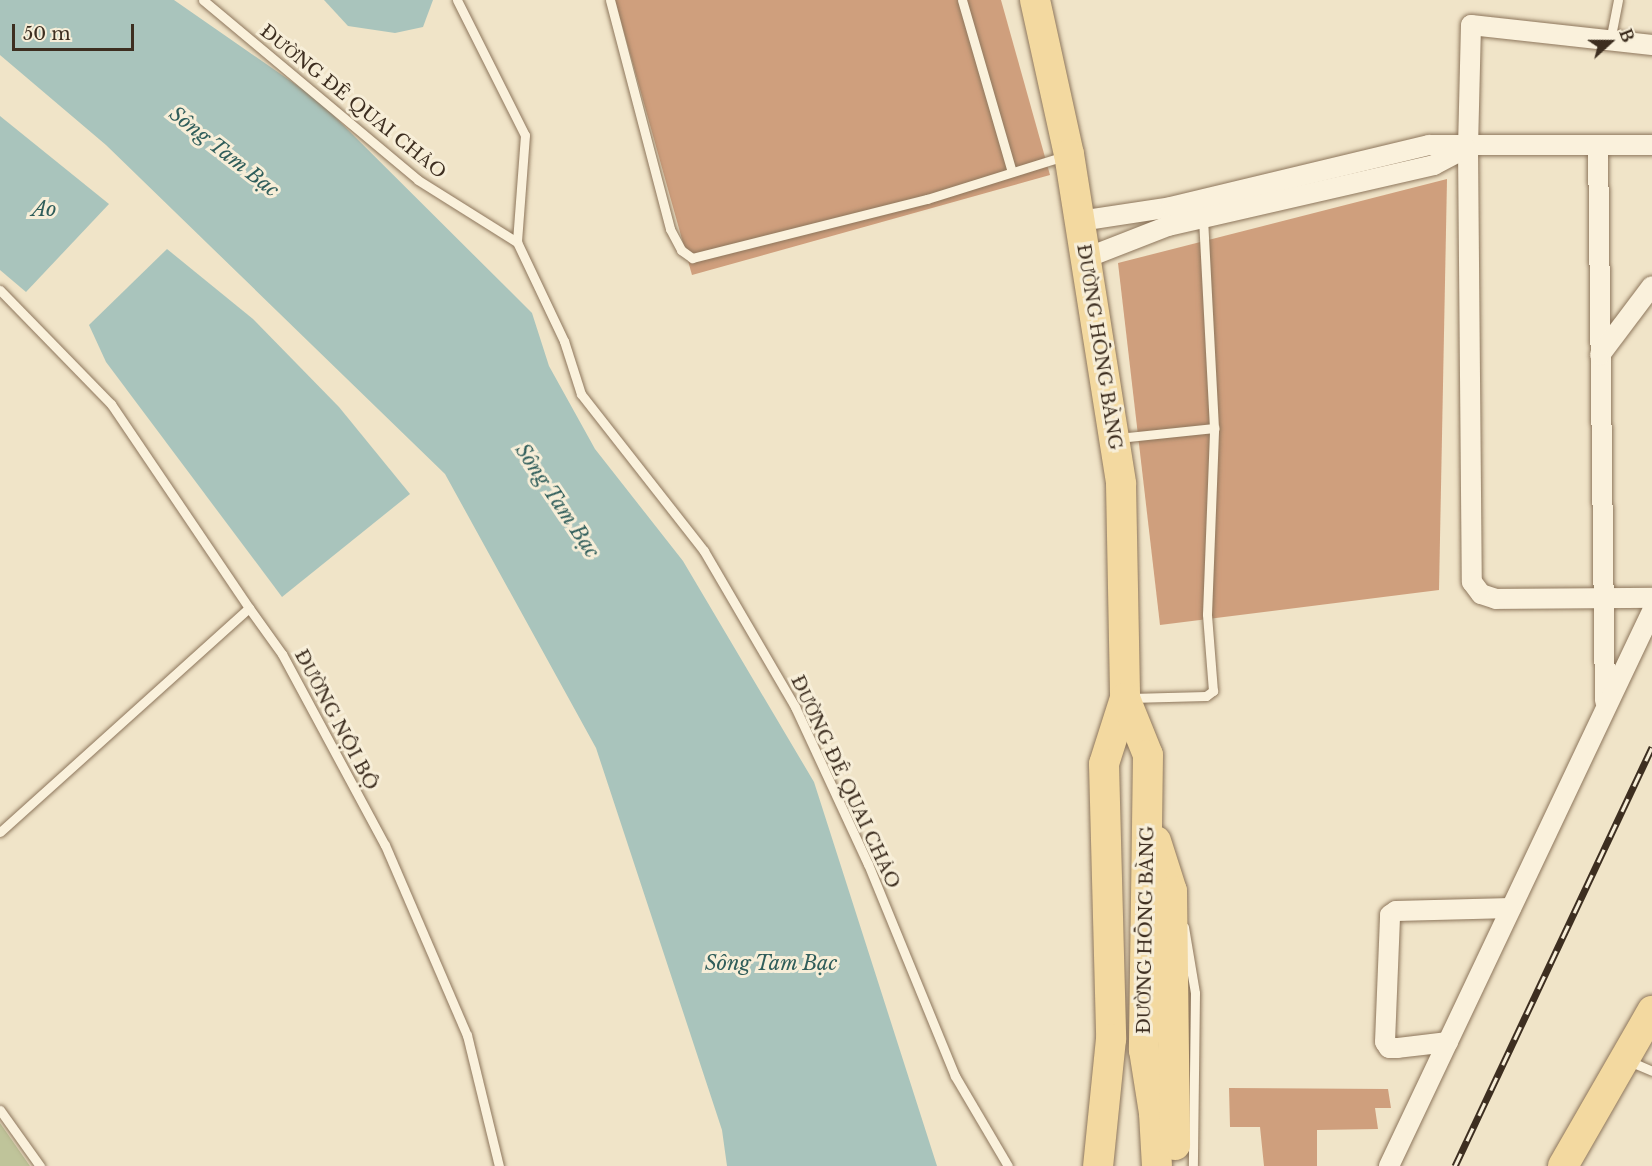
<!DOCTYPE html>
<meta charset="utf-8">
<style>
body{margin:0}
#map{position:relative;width:1652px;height:1166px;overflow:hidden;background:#f0e4c8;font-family:"Libre Baskerville",serif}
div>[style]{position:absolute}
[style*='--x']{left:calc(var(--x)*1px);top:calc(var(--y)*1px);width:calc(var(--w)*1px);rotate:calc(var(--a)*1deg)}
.cemetery>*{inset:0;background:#bfc49a}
.water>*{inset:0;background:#a9c4bc}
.building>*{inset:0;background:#cf9f7d}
.roads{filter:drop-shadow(0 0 2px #8d765c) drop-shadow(0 0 2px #8d765c)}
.service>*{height:9px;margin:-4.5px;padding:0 4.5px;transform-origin:4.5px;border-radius:4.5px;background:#faf1dc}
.minor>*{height:20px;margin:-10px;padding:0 10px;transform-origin:10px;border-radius:10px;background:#faf1dc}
.primary>*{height:30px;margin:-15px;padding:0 15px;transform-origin:15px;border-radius:15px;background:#f3d9a0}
.rail>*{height:7px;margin-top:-3.5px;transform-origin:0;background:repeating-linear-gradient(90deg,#f7eed8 0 14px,#3d2e20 0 28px);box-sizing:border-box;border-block:2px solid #3d2e20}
span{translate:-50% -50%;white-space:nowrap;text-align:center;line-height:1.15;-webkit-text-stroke:6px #f7eed8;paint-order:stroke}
.street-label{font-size:18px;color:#3d2e20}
.water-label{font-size:20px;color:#2f5d5a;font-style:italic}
.north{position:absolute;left:1580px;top:12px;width:60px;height:60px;-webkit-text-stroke:4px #f7eed8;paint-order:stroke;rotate:69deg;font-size:16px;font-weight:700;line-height:24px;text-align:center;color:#3d2e20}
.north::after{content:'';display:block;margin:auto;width:21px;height:27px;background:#3d2e20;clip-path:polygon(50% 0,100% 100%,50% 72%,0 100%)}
.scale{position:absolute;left:12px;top:24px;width:122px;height:27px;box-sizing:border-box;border:3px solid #3d2e20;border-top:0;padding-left:8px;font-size:18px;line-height:21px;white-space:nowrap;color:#3d2e20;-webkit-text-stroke:4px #f7eed8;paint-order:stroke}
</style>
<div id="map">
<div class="cemetery">
<div style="clip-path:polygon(0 1123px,30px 1166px,0 1166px)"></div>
</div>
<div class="water">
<div style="clip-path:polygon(0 0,174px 0,318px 100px,532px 313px,549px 366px,595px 449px,683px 561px,814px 782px,937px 1166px,727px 1166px,722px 1130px,596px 748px,445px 474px,106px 145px,0 55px)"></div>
<div style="clip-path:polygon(324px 0,433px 0,423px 27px,395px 33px,348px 26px)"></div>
<div style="clip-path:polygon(0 116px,109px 204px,26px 292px,0 270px)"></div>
<div style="clip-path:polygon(167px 249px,253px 319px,339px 407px,410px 494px,282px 597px,106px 362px,89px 325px)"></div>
</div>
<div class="building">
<div style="clip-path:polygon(615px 0,1001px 0,1050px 175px,692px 275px)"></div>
<div style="clip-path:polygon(1447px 179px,1439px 590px,1160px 625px,1118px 263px)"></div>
<div style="clip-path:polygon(1229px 1088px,1388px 1089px,1391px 1108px,1375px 1108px,1378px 1129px,1317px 1130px,1317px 1166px,1264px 1166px,1260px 1127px,1230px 1127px)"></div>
</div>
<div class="roads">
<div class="service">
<div style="--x:203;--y:0;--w:280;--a:39.9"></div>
<div style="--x:418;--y:180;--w:117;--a:32.1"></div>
<div style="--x:517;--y:242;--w:110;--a:64.6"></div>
<div style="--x:564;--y:341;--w:56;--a:72.2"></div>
<div style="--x:581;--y:394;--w:199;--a:51.9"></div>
<div style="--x:704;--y:551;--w:181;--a:59.7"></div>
<div style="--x:795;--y:707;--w:173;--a:65.1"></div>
<div style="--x:868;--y:864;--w:229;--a:67.7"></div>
<div style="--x:955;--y:1076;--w:104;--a:59.5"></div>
<div style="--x:457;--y:0;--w:151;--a:63.3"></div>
<div style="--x:525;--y:135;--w:107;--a:94.3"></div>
<div style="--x:610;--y:0;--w:237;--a:75.3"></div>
<div style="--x:670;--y:229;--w:24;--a:62"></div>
<div style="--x:681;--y:250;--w:14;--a:36"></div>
<div style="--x:692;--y:258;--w:242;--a:-14.1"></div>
<div style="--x:927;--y:199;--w:144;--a:-17.4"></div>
<div style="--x:962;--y:0;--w:179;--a:73.8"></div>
<div style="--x:1610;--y:41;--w:42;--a:-79"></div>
<div style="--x:0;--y:290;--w:159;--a:45.8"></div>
<div style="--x:111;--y:404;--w:246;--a:55.9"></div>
<div style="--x:1118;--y:438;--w:97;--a:-5.9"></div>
<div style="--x:1130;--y:698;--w:76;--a:-1.5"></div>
<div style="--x:1206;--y:696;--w:9;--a:-36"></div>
<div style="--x:1213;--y:691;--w:77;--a:-94.5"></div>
<div style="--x:1207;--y:614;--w:186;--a:-87.8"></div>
<div style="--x:1214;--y:428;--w:211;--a:-93"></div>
<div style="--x:0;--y:832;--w:335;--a:-42"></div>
<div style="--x:249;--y:608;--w:57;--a:54.3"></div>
<div style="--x:282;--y:654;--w:217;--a:61.7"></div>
<div style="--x:385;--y:845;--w:207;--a:66.7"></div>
<div style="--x:467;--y:1035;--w:135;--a:76.3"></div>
<div style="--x:1184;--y:927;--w:67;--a:80.5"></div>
<div style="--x:1195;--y:993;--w:173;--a:90.7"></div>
<div style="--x:1629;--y:1061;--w:25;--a:23"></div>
<div style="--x:0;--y:1110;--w:69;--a:54.5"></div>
</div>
<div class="minor">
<div style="--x:1652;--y:45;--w:182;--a:-173.7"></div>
<div style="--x:1471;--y:25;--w:122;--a:91.4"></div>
<div style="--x:1468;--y:147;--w:435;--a:89.5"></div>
<div style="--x:1472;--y:582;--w:15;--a:53"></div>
<div style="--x:1481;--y:594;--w:16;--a:18"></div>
<div style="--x:1496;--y:599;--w:156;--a:-0.4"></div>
<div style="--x:1598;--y:145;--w:556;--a:89.28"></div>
<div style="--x:1080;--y:221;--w:92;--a:-8.7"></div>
<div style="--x:1171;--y:207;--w:265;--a:-13.5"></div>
<div style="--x:1429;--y:145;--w:223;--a:0"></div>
<div style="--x:1086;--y:258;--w:88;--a:-21.3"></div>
<div style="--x:1168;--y:226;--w:273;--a:-12.9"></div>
<div style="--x:1434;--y:165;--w:36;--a:-28"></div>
<div style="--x:1600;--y:355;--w:86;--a:-53"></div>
<div style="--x:1448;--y:1042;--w:50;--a:173.2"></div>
<div style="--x:1398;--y:1048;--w:9;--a:180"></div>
<div style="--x:1389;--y:1048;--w:7;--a:-124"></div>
<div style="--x:1385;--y:1042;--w:127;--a:-87.7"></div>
<div style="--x:1390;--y:915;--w:7;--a:-34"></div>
<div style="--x:1396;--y:911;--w:115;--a:-1.5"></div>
<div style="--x:1389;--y:1166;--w:614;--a:-64.64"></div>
</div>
<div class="primary">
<div style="--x:1035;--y:0;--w:158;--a:77.6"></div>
<div style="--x:1069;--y:154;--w:334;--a:81"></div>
<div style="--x:1121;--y:484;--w:214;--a:88.9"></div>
<div style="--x:1125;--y:698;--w:69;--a:107.7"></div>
<div style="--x:1104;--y:764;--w:275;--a:88.5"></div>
<div style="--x:1111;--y:1039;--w:128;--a:95.8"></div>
<div style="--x:1125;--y:698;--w:61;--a:68"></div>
<div style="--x:1148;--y:755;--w:295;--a:90.8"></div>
<div style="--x:1144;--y:1050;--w:64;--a:81"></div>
<div style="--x:1154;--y:1113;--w:53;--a:86.8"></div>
<div style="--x:1156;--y:841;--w:52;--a:72.3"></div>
<div style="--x:1172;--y:891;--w:254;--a:89.3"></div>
<div style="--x:1563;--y:1166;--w:179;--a:-60.1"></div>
</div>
</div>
<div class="rail">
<div style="--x:1455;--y:1166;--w:463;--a:-64.8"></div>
</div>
<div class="street-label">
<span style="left:353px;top:102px;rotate:39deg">ĐƯỜNG ĐÊ QUAI CHẢO</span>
<span style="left:1099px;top:347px;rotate:81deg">ĐƯỜNG HỒNG BÀNG</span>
<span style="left:336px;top:720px;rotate:62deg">ĐƯỜNG NỘI BỘ</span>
<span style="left:845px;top:782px;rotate:65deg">ĐƯỜNG ĐÊ QUAI CHẢO</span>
<span style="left:1146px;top:930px;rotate:-89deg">ĐƯỜNG HỒNG BÀNG</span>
</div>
<div class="water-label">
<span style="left:224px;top:152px;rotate:38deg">Sông Tam Bạc</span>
<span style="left:44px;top:209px">Ao</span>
<span style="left:557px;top:501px;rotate:56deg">Sông Tam Bạc</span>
<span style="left:771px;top:963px">Sông Tam Bạc</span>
</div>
<div class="north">B</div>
<div class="scale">50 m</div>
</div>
